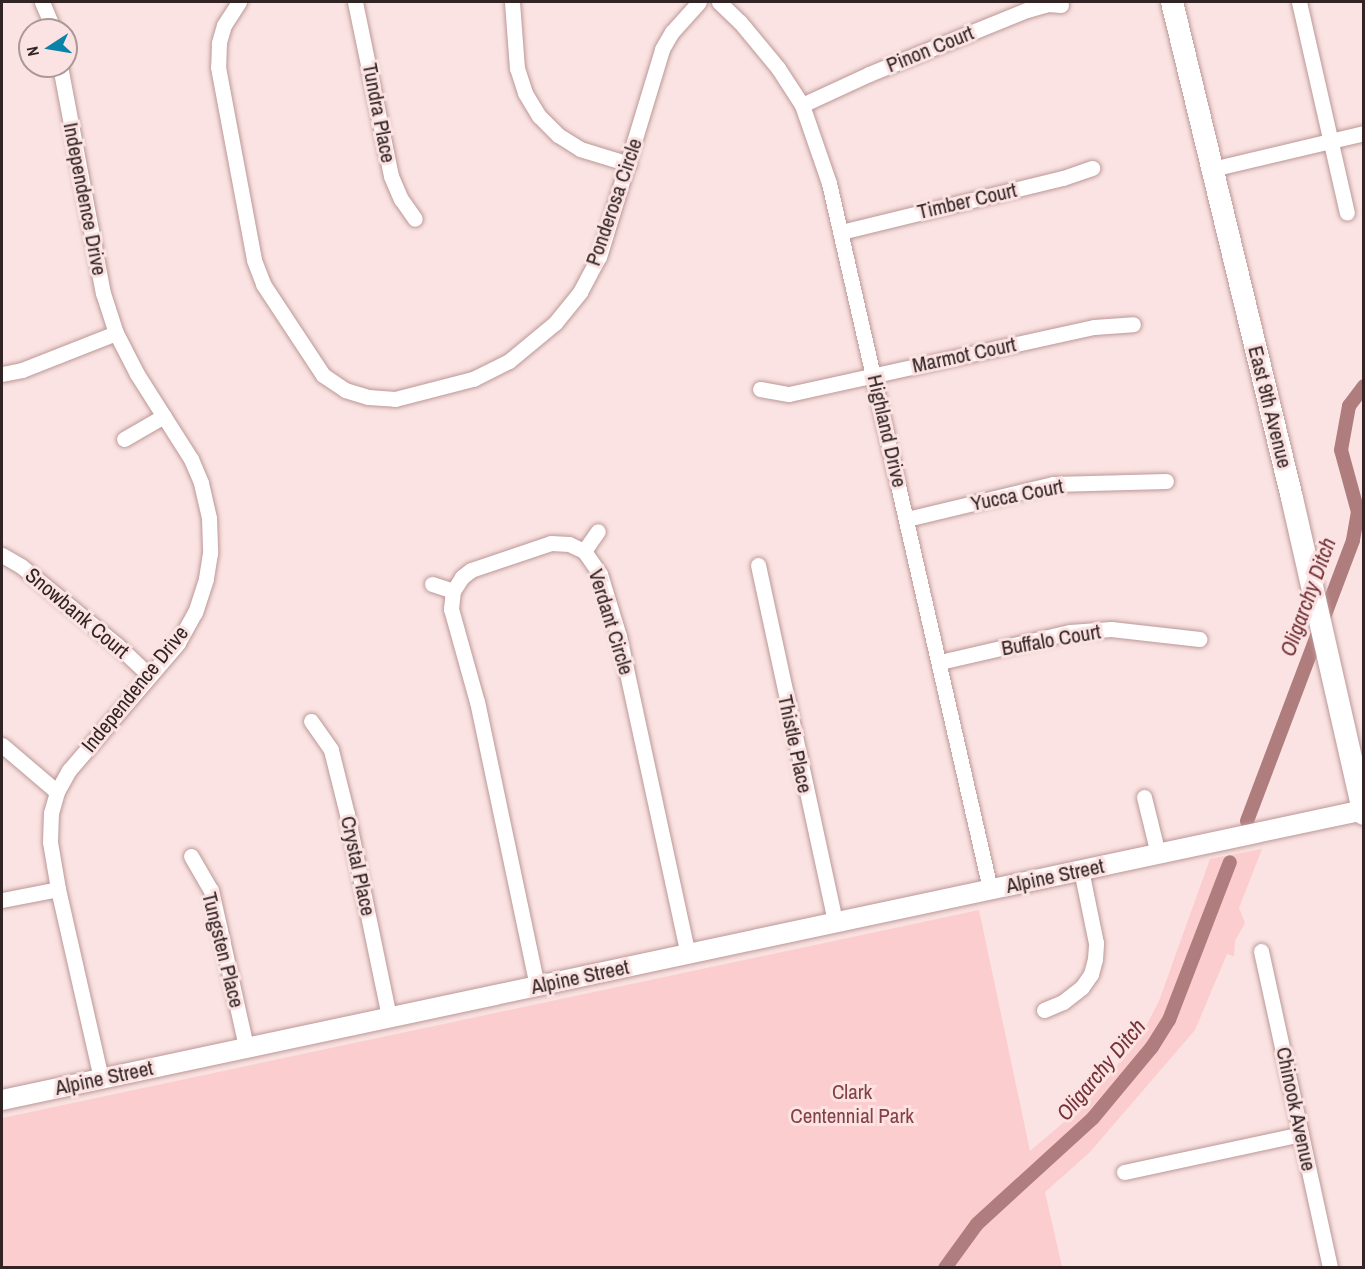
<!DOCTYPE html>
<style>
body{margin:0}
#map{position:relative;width:1365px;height:1269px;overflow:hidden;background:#fae3e2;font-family:"Archivo Narrow",sans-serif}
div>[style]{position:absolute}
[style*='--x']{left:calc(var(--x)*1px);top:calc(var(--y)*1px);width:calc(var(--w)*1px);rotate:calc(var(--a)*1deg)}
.green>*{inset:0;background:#fbcdce}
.canal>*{height:14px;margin:-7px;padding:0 7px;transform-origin:7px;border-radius:7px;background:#b07d7e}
.roads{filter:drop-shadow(0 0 2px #bc9797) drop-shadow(0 0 2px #bc9797)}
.minor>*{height:15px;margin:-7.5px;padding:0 7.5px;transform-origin:7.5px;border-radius:7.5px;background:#fff}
.tertiary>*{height:20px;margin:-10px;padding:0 10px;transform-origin:10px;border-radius:10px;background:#fff}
.secondary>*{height:22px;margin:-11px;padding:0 11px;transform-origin:11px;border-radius:11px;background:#fff}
span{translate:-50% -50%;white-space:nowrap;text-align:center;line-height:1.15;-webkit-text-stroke:6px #fae3e2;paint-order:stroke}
.street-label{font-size:21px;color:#322424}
.park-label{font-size:21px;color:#844044}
.water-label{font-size:22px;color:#743237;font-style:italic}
.frame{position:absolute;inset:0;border:3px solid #322424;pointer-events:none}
.north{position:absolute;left:18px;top:18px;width:60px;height:60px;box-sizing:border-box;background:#fae3e2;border:2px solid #aa9796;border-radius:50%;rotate:258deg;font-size:16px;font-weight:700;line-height:24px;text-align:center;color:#322424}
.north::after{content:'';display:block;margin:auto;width:21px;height:27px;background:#0b82a8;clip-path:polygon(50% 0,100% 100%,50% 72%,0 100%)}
</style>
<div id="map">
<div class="green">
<div style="clip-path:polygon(1262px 849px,1239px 908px,1245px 923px,1235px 941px,1234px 956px,1227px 954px,1195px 1030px,1090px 1152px,1045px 1192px,1062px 1267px,2px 1267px,2px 1118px,979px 910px,1030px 1151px,1083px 1106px,1141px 1036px,1159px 1001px,1210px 859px)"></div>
</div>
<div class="canal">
<div style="--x:1247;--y:821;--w:300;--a:-69.3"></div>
<div style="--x:1353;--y:540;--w:28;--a:-80"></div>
<div style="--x:1358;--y:512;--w:64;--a:-105.3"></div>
<div style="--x:1341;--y:450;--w:45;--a:-79.7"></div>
<div style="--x:1349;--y:406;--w:25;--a:-53"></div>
<div style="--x:945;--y:1268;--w:54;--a:-54"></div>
<div style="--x:977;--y:1224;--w:157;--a:-42.4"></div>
<div style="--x:1093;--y:1118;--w:92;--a:-50.3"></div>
<div style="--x:1152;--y:1047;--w:32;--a:-58"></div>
<div style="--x:1169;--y:1020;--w:169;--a:-68.9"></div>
</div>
<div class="roads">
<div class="minor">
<div style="--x:42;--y:2;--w:30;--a:67"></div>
<div style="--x:239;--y:2;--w:27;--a:123"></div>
<div style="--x:224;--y:25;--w:19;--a:106"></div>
<div style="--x:219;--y:43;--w:24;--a:92"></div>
<div style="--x:218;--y:67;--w:196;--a:79.4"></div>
<div style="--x:254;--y:260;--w:26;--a:69"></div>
<div style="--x:263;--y:284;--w:109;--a:56.6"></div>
<div style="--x:323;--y:375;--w:27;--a:34"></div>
<div style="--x:345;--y:390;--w:24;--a:17"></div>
<div style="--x:368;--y:397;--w:27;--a:4"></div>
<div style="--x:395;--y:399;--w:81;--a:-14.4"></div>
<div style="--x:473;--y:379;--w:40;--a:-26.6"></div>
<div style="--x:509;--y:361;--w:60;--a:-39.6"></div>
<div style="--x:555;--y:323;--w:40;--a:-51"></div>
<div style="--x:580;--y:292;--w:40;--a:-62"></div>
<div style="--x:599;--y:257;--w:217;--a:-73.1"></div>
<div style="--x:662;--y:49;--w:20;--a:-60"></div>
<div style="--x:672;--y:32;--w:40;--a:-48"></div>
<div style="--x:355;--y:2;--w:178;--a:78.3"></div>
<div style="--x:391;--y:176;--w:25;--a:67"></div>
<div style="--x:401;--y:199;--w:24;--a:55"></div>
<div style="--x:512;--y:2;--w:66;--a:85.7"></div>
<div style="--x:517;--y:68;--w:26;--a:72"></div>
<div style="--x:525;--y:93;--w:27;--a:59"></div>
<div style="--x:539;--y:116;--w:27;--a:45"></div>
<div style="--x:558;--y:135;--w:26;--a:32"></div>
<div style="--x:580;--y:149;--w:51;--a:17"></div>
<div style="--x:719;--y:2;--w:29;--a:44"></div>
<div style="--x:740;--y:22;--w:60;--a:50.4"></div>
<div style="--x:778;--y:68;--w:44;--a:57"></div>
<div style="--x:802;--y:105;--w:83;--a:70.9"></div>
<div style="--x:829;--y:183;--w:724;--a:77.15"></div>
<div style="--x:1299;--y:2;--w:216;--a:77.2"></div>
<div style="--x:60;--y:66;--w:231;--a:79.3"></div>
<div style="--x:103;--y:293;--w:42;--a:72"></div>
<div style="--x:116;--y:333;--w:46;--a:62.9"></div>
<div style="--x:137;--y:374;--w:101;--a:57.6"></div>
<div style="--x:191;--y:459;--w:26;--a:67"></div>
<div style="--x:201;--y:483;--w:36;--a:77"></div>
<div style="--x:209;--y:518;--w:35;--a:88"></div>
<div style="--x:210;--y:553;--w:26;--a:99"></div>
<div style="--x:206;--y:579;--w:35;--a:108"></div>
<div style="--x:195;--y:612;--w:35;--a:119"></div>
<div style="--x:178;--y:643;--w:167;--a:130.6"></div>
<div style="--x:69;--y:770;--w:25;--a:119"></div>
<div style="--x:57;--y:792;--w:22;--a:106"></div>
<div style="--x:51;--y:813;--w:29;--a:92"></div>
<div style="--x:50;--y:842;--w:48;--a:80.3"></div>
<div style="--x:58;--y:889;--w:195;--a:77.2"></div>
<div style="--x:802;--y:105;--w:74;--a:-24.8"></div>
<div style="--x:869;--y:74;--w:170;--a:-22.1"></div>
<div style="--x:1027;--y:10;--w:22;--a:-16"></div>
<div style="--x:1048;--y:4;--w:13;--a:4"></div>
<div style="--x:1212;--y:169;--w:156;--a:-13.3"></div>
<div style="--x:841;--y:232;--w:228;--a:-13.7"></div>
<div style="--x:1063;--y:178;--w:31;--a:-19"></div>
<div style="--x:2;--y:374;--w:20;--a:-11"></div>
<div style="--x:22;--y:370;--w:101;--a:-21.5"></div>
<div style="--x:760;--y:389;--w:29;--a:10"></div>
<div style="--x:789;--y:394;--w:312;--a:-12.4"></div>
<div style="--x:1094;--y:327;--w:39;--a:-4"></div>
<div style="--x:124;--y:439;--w:46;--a:-29.9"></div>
<div style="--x:907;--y:519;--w:150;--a:-13.5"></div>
<div style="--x:1053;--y:484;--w:113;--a:-1.5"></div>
<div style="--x:584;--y:551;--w:24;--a:-55"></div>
<div style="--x:2;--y:555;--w:22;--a:30"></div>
<div style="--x:21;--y:566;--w:124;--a:39.5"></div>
<div style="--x:117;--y:645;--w:44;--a:43.2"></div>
<div style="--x:758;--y:565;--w:365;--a:77.8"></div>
<div style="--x:432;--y:584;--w:22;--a:18"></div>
<div style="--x:940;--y:662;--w:133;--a:-13"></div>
<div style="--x:1070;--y:632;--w:41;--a:-4.2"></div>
<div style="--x:1111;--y:629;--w:89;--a:6.5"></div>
<div style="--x:311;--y:721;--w:35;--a:55"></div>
<div style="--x:331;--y:750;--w:66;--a:76"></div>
<div style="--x:347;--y:814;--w:207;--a:78.3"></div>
<div style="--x:2;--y:745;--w:72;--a:40.5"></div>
<div style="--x:1144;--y:797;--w:59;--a:76.2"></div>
<div style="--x:191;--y:856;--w:39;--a:60"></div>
<div style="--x:211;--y:890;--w:161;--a:77.4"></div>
<div style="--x:2;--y:900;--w:57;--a:-11.1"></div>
<div style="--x:1261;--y:951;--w:324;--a:77.7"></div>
<div style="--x:537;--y:986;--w:290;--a:-101.9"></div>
<div style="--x:477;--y:702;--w:97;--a:-105.6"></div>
<div style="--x:451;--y:609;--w:18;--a:-84"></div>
<div style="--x:453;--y:591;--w:17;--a:-57"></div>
<div style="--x:462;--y:577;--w:11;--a:-38"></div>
<div style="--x:471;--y:570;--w:84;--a:-18.6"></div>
<div style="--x:551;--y:543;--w:18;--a:3"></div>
<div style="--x:569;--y:544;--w:17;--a:25"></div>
<div style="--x:584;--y:551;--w:28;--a:55"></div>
<div style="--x:600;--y:574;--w:65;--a:73"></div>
<div style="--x:619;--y:636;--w:325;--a:77.8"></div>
<div style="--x:1044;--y:1010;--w:21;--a:-23"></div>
<div style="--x:1063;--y:1002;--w:24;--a:-38"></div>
<div style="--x:1082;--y:987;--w:16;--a:-55"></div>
<div style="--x:1091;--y:974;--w:16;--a:-75"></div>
<div style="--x:1095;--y:959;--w:16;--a:-86"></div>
<div style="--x:1096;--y:943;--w:75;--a:-101.6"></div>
<div style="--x:1124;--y:1172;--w:181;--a:-12.1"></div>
</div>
<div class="tertiary">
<div style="--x:2;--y:1100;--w:1393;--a:-12.02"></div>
</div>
<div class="secondary">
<div style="--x:1172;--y:2;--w:510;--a:76.4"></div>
<div style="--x:1292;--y:498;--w:324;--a:77.2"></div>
</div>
</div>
<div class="street-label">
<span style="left:930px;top:49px;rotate:-22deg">Pinon Court</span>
<span style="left:379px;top:113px;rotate:79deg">Tundra Place</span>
<span style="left:85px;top:199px;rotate:79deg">Independence Drive</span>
<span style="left:967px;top:201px;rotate:-13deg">Timber Court</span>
<span style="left:614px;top:202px;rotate:-71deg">Ponderosa Circle</span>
<span style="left:964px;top:355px;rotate:-12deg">Marmot Court</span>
<span style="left:1270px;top:407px;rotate:76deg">East 9th Avenue</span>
<span style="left:887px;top:431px;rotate:77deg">Highland Drive</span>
<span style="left:1017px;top:495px;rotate:-11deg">Yucca Court</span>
<span style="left:77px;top:613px;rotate:40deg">Snowbank Court</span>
<span style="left:611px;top:622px;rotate:73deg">Verdant Circle</span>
<span style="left:1051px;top:640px;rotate:-10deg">Buffalo Court</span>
<span style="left:135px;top:689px;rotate:-51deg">Independence Drive</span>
<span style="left:795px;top:744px;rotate:78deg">Thistle Place</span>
<span style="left:358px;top:866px;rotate:78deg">Crystal Place</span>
<span style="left:1055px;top:876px;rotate:-12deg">Alpine Street</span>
<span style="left:223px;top:950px;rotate:76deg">Tungsten Place</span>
<span style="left:580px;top:977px;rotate:-12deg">Alpine Street</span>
<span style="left:104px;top:1078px;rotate:-12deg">Alpine Street</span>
<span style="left:1296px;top:1109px;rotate:78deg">Chinook Avenue</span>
</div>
<div class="park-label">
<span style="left:852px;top:1104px">Clark<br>Centennial Park</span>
</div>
<div class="water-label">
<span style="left:1308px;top:597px;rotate:-70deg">Oligarchy Ditch</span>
<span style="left:1101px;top:1070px;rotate:-50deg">Oligarchy Ditch</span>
</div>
<div class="frame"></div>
<div class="north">N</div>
</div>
